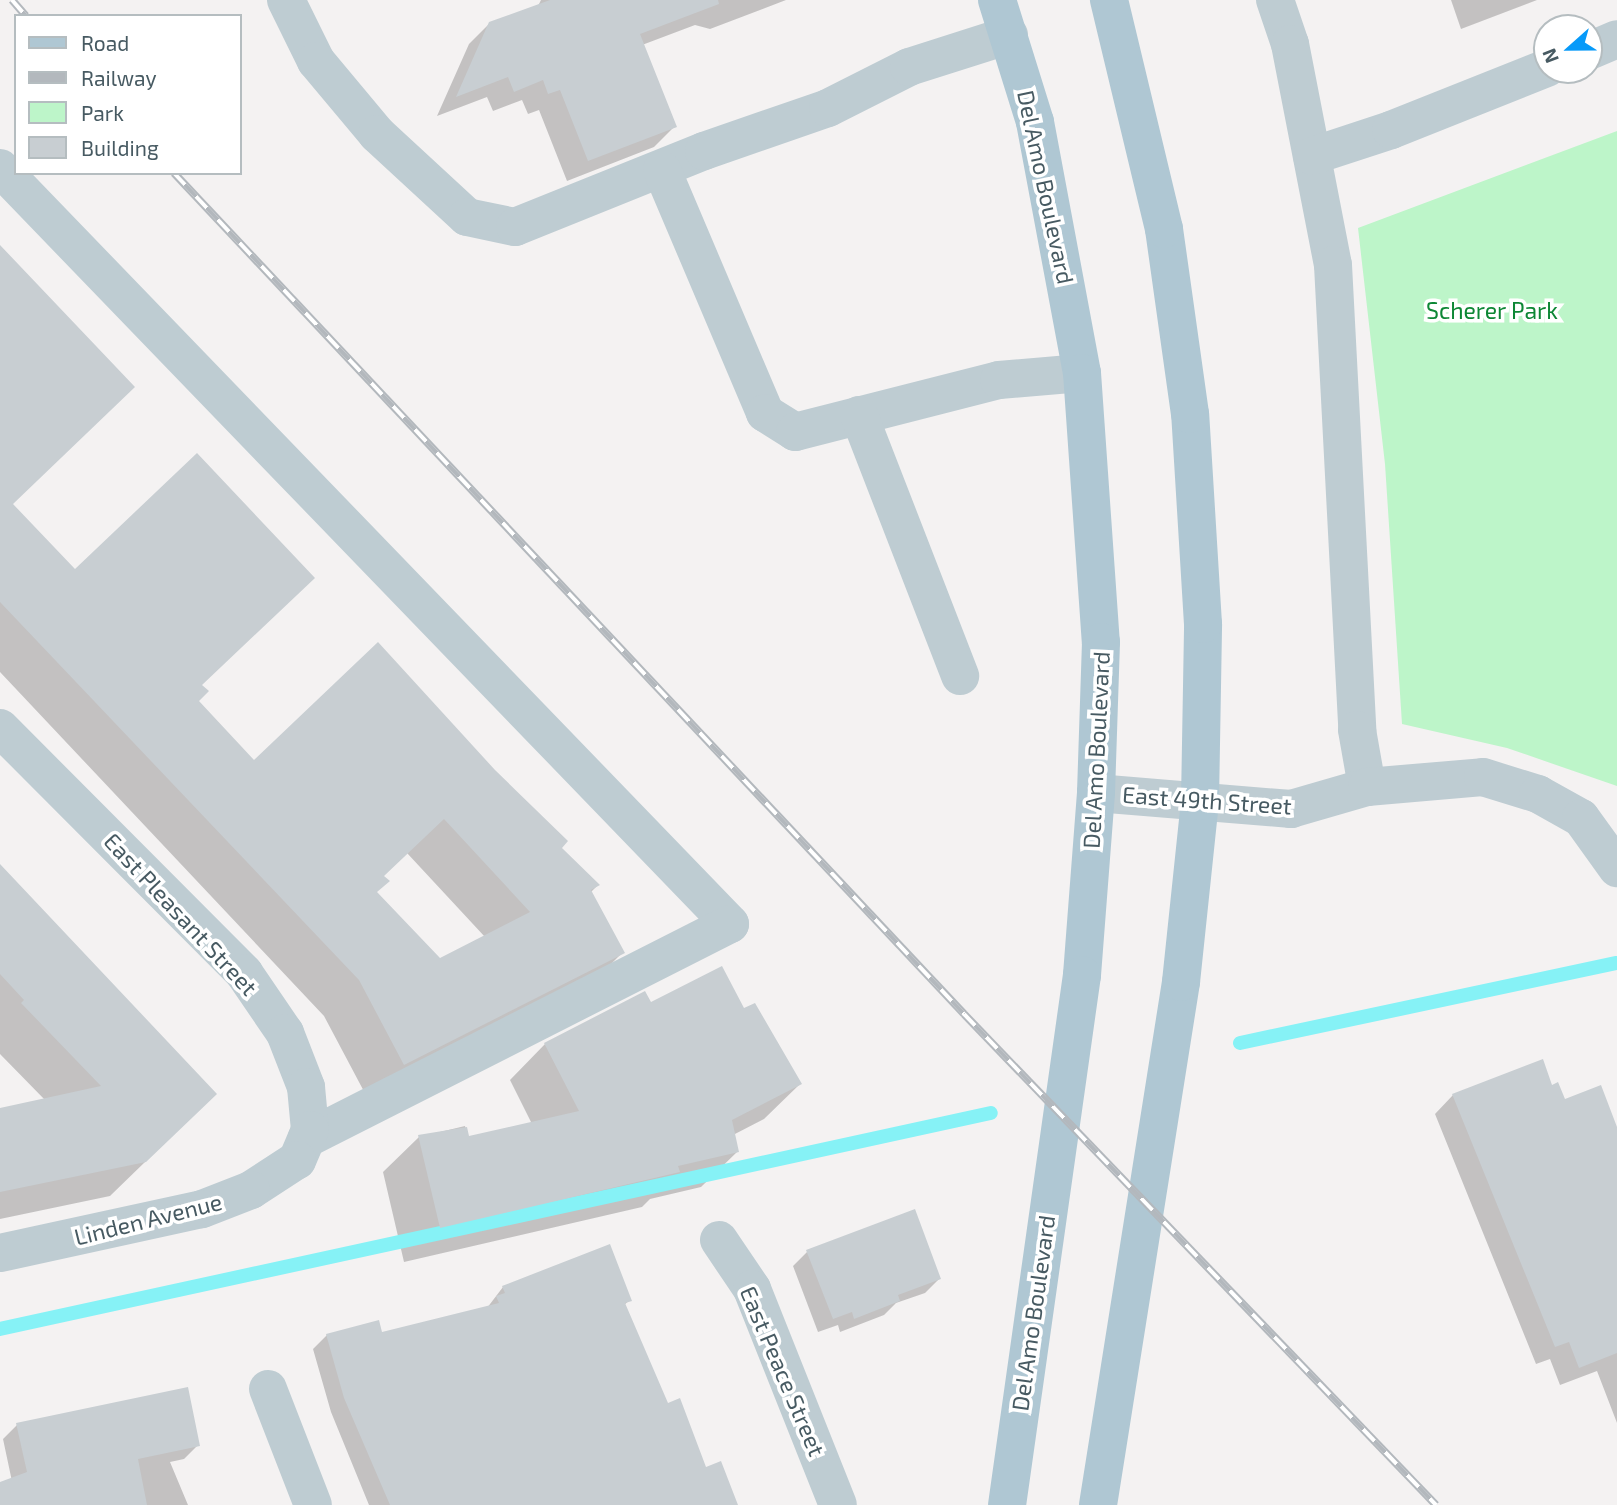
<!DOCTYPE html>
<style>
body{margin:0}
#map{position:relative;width:1617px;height:1505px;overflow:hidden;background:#f4f2f2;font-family:"Exo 2",sans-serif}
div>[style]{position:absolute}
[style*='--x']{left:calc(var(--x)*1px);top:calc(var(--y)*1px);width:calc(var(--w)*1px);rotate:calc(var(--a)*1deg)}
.green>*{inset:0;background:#bdf5c9}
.shadow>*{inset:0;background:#0003}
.stream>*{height:14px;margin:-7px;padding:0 7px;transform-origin:7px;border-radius:7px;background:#86f2f6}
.building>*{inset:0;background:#c8ced2}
.minor>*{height:38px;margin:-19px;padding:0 19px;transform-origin:19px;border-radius:19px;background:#beccd2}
.major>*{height:38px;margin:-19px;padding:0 19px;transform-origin:19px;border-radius:19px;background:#afc7d3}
.rail>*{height:8px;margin-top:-4px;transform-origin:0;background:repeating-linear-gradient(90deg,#fff 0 16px,#b3b8bd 0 32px);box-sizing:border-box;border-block:2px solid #b3b8bd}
span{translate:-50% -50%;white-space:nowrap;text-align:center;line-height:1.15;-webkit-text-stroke:7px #fff;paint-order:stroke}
.street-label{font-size:23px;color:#475a62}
.park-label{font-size:23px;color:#0d8735}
.legend{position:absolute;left:14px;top:14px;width:228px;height:161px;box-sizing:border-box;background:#fff;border:2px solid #b5bdc0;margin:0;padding:9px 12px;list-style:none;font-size:21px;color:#475a62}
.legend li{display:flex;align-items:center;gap:14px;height:35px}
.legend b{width:35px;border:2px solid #b5bdc0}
.north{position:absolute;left:1533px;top:14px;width:70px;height:70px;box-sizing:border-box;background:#fff;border:2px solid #b5bdc0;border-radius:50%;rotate:249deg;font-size:19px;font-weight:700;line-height:28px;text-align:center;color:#475a62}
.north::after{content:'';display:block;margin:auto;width:24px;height:32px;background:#079af9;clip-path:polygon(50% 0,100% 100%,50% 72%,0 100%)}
</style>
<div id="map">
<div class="green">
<div style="clip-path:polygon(1617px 131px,1617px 786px,1507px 748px,1402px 724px,1385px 464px,1358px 228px)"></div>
</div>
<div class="shadow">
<div style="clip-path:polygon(541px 0,786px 0,710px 29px,695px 25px,642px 45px,675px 126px,654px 147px,567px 181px,539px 110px,528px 114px,522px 100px,493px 111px,487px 97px,437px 116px,469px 44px,490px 23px,538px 6px)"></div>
<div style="clip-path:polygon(1451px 0,1537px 0,1461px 29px)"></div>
<div style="clip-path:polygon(evenodd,0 280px,12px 505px,75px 571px,201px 686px,196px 701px,254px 762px,560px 848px,598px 885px,590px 893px,622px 953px,587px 988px,368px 1099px,324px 1016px,0 672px,0 280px,407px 853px,485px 937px,439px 960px,375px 893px,382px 876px,407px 853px)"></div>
<div style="clip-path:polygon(0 868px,179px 1129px,110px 1196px,0 1219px,0 1109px,45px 1100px,0 1054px)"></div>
<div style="clip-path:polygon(650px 1004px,743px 1011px,800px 1084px,764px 1119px,733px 1135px,737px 1152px,701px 1187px,650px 1199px,642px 1207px,404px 1262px,383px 1172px,419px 1137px,465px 1126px,468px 1139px,532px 1124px,510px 1080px,545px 1044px)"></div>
<div style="clip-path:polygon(1551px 1087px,1564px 1101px,1617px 1132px,1617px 1423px,1597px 1371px,1560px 1385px,1550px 1359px,1536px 1364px,1435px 1114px,1453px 1095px)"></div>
<div style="clip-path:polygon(807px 1252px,939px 1279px,925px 1293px,896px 1303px,884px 1315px,840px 1332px,838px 1325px,818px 1332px,793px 1266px)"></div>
<div style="clip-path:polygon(503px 1287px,630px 1300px,624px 1305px,667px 1405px,705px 1469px,736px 1505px,369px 1505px,331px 1412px,313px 1349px,327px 1335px,381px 1334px,487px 1308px)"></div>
<div style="clip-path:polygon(17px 1425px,198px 1445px,184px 1459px,170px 1462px,188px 1505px,17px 1505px,3px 1439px)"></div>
</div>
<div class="stream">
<div style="--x:1240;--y:1043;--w:385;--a:-12"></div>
<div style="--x:0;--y:1329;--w:1014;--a:-12.3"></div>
</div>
<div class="building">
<div style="clip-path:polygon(550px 0,718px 0,719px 4px,640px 34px,677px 127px,588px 161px,560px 90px,548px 94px,543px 80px,514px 92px,508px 77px,456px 97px,489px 22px)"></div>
<div style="clip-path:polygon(evenodd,0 245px,135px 387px,13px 504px,75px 569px,197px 453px,315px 578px,202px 685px,209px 691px,199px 701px,254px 760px,378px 642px,495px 770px,568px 841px,562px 848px,600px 885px,591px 890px,625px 953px,404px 1065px,359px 980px,0 602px,0 245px,444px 819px,530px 912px,440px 958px,377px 892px,390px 881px,384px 876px,444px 819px)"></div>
<div style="clip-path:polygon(0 864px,217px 1094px,146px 1162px,0 1192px,0 1108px,101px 1086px,21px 1003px,24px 1000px,0 974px)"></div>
<div style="clip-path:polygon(722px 966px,744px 1008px,755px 1003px,802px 1084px,732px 1120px,739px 1152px,678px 1166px,680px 1172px,440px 1228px,418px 1135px,467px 1127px,469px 1136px,579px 1111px,544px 1043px,645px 991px,651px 1002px)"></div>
<div style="clip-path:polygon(1543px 1059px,1552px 1085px,1558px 1082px,1565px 1099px,1601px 1085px,1617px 1127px,1617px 1353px,1579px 1368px,1569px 1342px,1555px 1347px,1452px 1094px)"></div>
<div style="clip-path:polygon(915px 1209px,941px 1279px,898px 1295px,900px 1301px,854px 1319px,852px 1312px,833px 1319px,806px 1250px)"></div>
<div style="clip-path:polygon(610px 1244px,632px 1301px,625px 1303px,668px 1403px,680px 1398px,706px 1467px,721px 1461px,738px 1505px,390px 1505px,344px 1398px,326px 1334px,379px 1320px,382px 1332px,499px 1303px,496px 1296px,505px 1293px,502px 1286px)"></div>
<div style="clip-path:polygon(188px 1387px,200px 1446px,138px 1459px,147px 1505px,0 1505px,0 1482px,27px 1472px,16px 1423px)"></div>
</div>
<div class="minor">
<div style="--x:286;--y:0;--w:68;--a:63.8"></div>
<div style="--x:316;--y:61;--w:95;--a:50.1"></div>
<div style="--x:377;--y:134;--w:122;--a:42.7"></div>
<div style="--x:467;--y:217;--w:49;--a:11.8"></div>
<div style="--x:515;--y:227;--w:204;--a:-21.9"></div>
<div style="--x:704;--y:151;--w:131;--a:-19.1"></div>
<div style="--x:828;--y:108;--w:91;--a:-26.8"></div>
<div style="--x:909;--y:67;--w:105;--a:-17.7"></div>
<div style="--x:1275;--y:0;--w:46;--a:71.2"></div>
<div style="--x:1290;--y:44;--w:225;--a:79"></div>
<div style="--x:1333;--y:265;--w:466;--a:87"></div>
<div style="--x:1357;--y:730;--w:58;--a:80"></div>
<div style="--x:1589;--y:51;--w:30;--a:-23"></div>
<div style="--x:1312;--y:156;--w:83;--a:-18.2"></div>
<div style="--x:1391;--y:130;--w:168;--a:-21.7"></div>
<div style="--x:0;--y:168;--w:1051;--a:46"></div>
<div style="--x:730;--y:924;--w:475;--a:153.1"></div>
<div style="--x:662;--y:170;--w:264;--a:67"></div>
<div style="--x:765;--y:413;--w:36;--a:32"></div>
<div style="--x:795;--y:432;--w:211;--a:-14.3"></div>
<div style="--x:999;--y:380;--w:83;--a:-4.8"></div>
<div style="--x:859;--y:415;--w:280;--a:68.8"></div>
<div style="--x:0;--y:728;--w:346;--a:45.1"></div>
<div style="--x:244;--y:973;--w:73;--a:55.7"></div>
<div style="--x:285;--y:1033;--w:58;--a:68.7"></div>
<div style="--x:306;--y:1087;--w:43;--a:84.7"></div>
<div style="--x:310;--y:1130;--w:33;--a:113"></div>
<div style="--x:297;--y:1160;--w:55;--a:146.9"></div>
<div style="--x:251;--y:1190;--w:53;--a:158.8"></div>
<div style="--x:202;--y:1209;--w:207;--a:167.7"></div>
<div style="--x:1096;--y:793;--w:196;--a:4.7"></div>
<div style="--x:1291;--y:809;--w:79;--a:-16.1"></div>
<div style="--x:1367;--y:787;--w:116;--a:-4.9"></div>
<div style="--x:1483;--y:777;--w:58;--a:17.2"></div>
<div style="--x:1538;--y:794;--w:49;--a:29.2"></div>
<div style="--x:1581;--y:818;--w:62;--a:54.2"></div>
<div style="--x:719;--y:1240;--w:59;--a:56"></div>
<div style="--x:752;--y:1289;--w:232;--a:68.3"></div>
<div style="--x:268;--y:1389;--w:124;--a:68.8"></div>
</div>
<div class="major">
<div style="--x:997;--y:0;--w:128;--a:72.7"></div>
<div style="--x:1035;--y:122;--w:255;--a:79.4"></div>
<div style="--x:1082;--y:373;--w:270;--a:86"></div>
<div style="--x:1101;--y:642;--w:151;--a:91.9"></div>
<div style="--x:1096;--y:793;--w:183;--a:94.4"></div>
<div style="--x:1082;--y:975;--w:535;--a:98.05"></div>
<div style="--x:1098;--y:1505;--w:530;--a:-80.98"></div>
<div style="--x:1181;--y:982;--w:182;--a:-84"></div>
<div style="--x:1200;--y:801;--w:177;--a:-89"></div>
<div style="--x:1203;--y:624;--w:210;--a:-93.5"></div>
<div style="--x:1190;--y:414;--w:187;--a:-98"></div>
<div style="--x:1164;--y:229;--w:236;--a:-103.5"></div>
</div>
<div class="rail">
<div style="--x:12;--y:0;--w:21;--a:49"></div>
<div style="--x:174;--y:173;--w:1154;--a:46.79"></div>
<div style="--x:964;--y:1014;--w:681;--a:46.13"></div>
</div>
<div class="street-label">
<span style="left:1046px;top:187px;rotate:78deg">Del Amo Boulevard</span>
<span style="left:1096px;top:750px;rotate:-87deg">Del Amo Boulevard</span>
<span style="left:1207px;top:800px;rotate:4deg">East 49th Street</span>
<span style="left:181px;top:914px;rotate:47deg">East Pleasant Street</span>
<span style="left:148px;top:1219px;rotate:-14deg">Linden Avenue</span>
<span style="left:1033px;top:1313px;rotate:-82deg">Del Amo Boulevard</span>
<span style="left:783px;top:1371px;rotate:67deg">East Peace Street</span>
</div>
<div class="park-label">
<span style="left:1492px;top:310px">Scherer Park</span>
</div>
<ul class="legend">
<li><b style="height:9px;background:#afc7d3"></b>Road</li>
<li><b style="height:9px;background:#b3b8bd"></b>Railway</li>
<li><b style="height:19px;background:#bdf5c9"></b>Park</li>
<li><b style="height:19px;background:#c8ced2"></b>Building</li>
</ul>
<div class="north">N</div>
</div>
